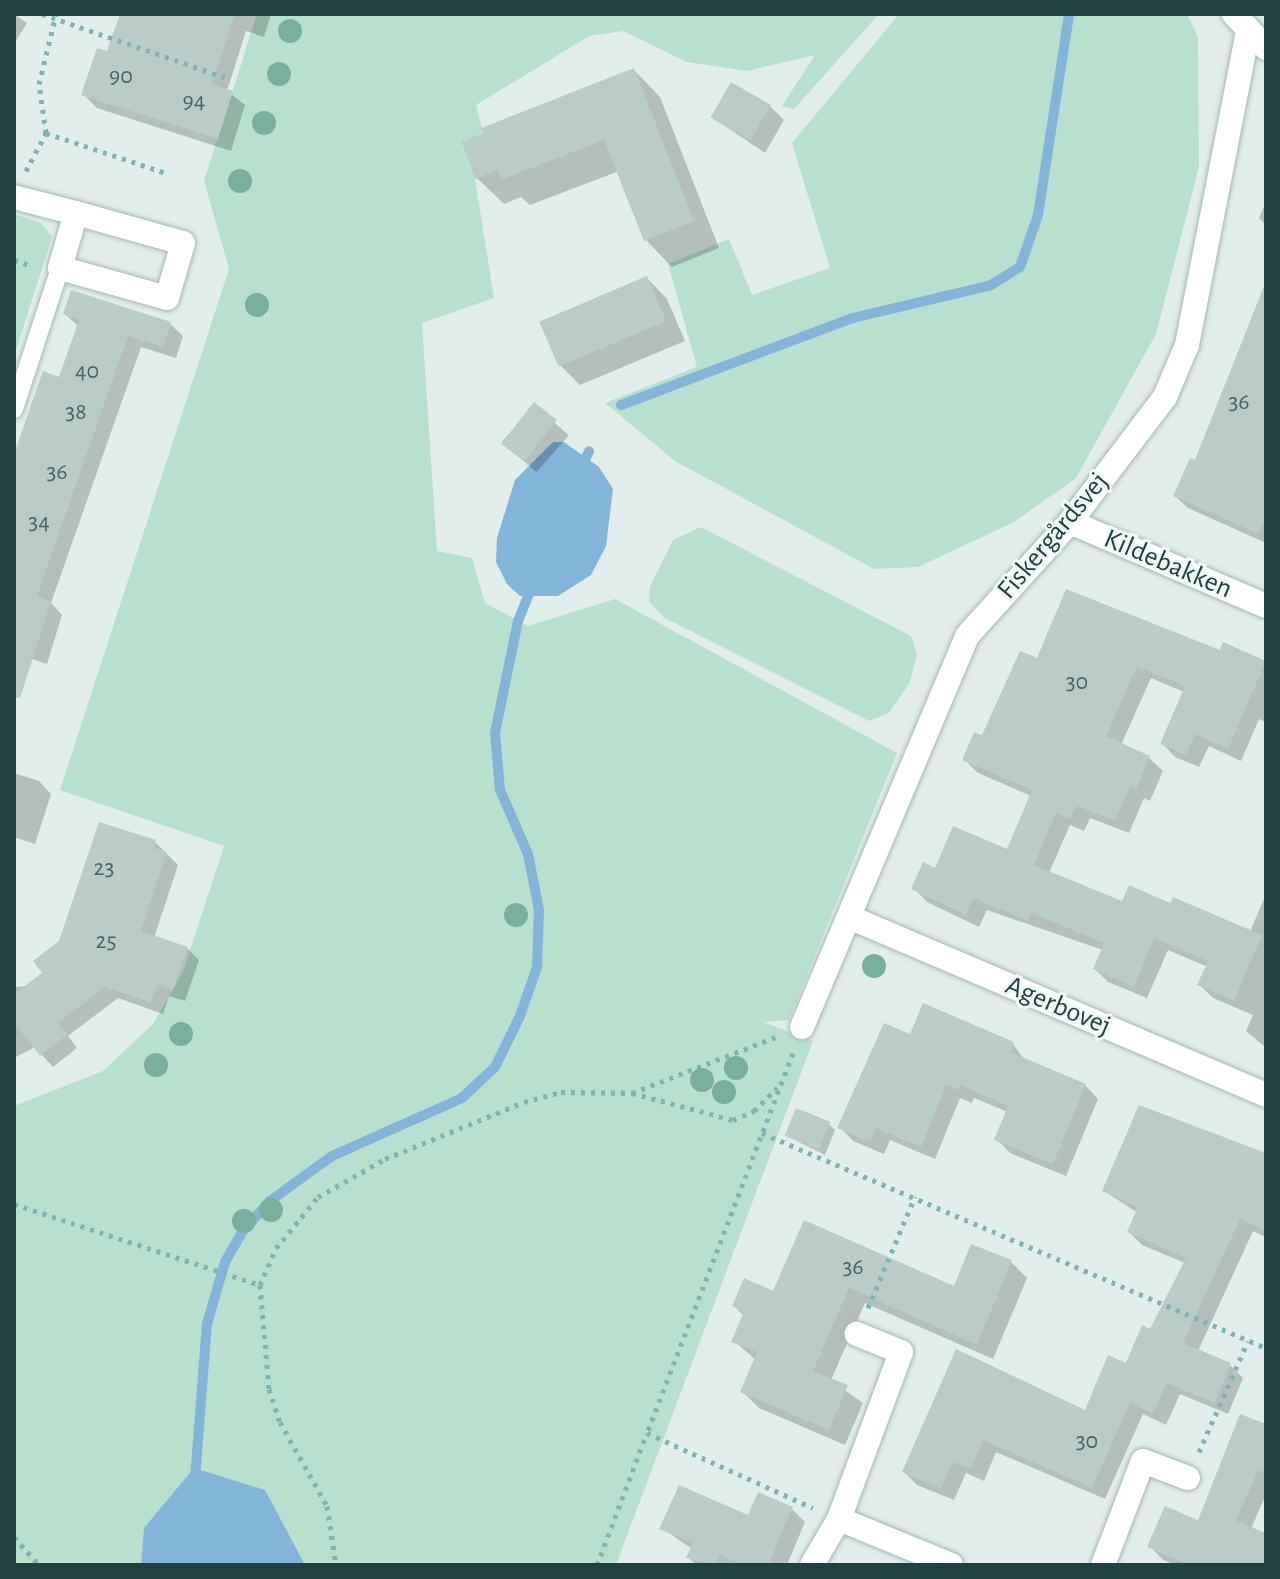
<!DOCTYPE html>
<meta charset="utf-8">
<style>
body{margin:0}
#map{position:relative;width:1280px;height:1579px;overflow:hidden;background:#e1eeeb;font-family:"Alegreya Sans",sans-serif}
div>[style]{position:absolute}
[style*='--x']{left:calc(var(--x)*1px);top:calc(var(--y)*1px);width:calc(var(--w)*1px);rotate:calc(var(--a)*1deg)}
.green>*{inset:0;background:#b7e1ce}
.water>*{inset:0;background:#82b5d9}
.shadow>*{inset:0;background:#0003;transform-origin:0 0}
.stream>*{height:10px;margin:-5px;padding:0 5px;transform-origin:5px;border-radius:5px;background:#82b5d9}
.building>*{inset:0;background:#b9ccc8;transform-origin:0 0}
.path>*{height:5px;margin-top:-2.5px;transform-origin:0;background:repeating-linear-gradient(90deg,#7eb5b2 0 4px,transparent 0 10px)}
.roads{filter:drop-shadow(0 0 2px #a3b7b5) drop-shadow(0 0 2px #a3b7b5)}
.service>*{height:18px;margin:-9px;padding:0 9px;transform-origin:9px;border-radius:9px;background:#fff}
.minor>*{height:24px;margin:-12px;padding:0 12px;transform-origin:12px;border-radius:12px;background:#fff}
.trees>*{width:24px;height:24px;margin:-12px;border-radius:50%;background:#79b09d}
span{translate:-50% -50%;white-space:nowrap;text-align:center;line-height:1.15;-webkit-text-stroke:6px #f2faf8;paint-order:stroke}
.number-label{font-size:24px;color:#466463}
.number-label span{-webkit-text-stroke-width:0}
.street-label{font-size:28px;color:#1f4141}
.frame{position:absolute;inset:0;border:16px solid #1f4141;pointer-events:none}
</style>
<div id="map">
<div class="green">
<div style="clip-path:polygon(257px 14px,879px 14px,794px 109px,782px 106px,815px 55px,747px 71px,687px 62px,623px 31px,589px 36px,476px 105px,483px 133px,461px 143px,475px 179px,494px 298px,422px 323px,437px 551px,472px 558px,485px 603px,528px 626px,615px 599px,897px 753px,789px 1020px,763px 1022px,813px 1041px,616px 1565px,14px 1565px,14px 1106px,103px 1071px,153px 1024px,183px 972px,224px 846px,60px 790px,229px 269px,204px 181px)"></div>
<div style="clip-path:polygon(899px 14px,1187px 14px,1198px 37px,1199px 167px,1156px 334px,1076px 478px,1014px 522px,918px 567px,874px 569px,675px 461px,605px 403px,697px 367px,668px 264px,729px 239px,752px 295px,830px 268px,792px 143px)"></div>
<div style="clip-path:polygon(14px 214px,41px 223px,52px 237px,14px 357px)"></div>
<div style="clip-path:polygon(701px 527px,911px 636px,917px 654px,910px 682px,889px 713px,869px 721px,665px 618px,649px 602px,650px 587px,673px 540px)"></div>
</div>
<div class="water">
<div style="clip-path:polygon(553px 442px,564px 442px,599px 467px,613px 489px,606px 546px,591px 575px,558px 596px,520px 596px,507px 584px,496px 562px,497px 538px,515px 480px)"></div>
<div style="clip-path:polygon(194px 1468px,265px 1490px,305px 1565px,141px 1565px,144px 1528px)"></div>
</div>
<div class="shadow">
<div style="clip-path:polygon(14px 14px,27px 23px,14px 44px)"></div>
<div style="clip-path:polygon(122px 14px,271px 14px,264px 37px,246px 31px,227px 91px,245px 105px,231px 151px,97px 108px,84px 95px,108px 53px)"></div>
<div style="clip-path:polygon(634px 70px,660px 97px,719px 248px,672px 267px,646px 240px,619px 171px,530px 205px,521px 197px,504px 204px,477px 178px,486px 134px)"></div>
<div style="clip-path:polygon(770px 106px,784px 120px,765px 153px,713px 118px)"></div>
<div style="clip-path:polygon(1266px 202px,1266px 225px,1259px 218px)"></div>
<div style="clip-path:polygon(647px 278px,667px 299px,685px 341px,580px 385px,559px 364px)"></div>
<div style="clip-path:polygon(1266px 295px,1266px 543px,1188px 508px,1175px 496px,1196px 463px)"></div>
<div style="clip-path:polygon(65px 314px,170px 324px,183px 336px,176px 358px,141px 347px,51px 603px,62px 615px,47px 664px,14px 653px,14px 460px,60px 379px,79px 327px)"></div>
<div style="left:534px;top:405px;width:46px;height:49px;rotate:41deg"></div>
<div style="clip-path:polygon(1224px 645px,1266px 663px,1266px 722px,1259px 719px,1241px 761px,1209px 746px,1199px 767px,1175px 757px,1162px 743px,1184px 692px,1151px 678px,1121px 745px,1149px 758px,1163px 771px,1150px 801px,1144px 798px,1129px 833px,1090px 818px,1084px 831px,1070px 825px,1049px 873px,1123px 903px,1172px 906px,1250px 932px,1266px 894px,1266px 1048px,1246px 1031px,1253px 1015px,1213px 998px,1200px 985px,1208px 967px,1168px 950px,1147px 998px,1108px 982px,1095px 969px,1103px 950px,987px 910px,979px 927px,927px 902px,914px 888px,936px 871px,1008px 852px,1031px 796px,978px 773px,964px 759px,1038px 661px,1221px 653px)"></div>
<div style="clip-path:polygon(14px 773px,39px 781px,51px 794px,35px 844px,14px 837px)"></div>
<div style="clip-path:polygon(155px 842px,178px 865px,154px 938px,187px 948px,199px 960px,185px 1001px,169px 996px,163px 1014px,118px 998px,68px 1036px,77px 1048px,53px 1067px,35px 1047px,14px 1058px,14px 987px,54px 985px,61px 943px)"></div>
<div style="clip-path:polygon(911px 1037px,1013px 1044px,1025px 1061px,1085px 1085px,1098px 1099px,1066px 1176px,1010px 1153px,997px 1139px,1008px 1112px,974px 1098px,972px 1103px,960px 1098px,935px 1159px,890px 1140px,884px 1154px,853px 1141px,840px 1127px)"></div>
<div style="clip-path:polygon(829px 1124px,835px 1130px,825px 1155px,787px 1136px)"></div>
<div style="clip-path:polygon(1266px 1154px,1266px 1237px,1253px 1231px,1198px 1351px,1230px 1365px,1243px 1378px,1228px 1414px,1180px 1394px,1166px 1425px,1143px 1414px,1105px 1499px,996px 1452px,984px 1481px,966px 1473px,954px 1500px,917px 1485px,904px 1472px,958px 1352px,1086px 1413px,1151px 1331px,1185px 1263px,1142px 1245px,1129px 1232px,1138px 1213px,1104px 1191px)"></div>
<div style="clip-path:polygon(805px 1223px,955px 1288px,1011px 1262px,1027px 1278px,993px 1359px,865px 1303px,831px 1380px,863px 1403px,845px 1445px,759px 1408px,743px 1392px,756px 1360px,734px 1341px,744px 1316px,734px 1306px,774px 1293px)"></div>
<div style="clip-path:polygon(1266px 1427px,1266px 1494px,1251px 1529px,1266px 1535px,1266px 1565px,1176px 1565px,1163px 1560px,1150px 1546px,1199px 1523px)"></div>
<div style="clip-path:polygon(792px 1509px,805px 1522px,787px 1565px,696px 1565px,688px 1557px,692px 1549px,662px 1528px)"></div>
</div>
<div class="stream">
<div style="--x:621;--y:405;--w:248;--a:-20.6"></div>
<div style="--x:853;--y:318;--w:142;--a:-13.4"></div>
<div style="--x:991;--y:285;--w:34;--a:-32"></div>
<div style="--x:1020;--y:267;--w:55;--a:-70.9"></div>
<div style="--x:1038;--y:215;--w:203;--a:-81.2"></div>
<div style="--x:580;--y:469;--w:20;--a:-63"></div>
<div style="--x:195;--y:1479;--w:155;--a:-85.6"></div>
<div style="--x:207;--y:1324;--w:65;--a:-73.8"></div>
<div style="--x:225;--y:1262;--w:34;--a:-60"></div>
<div style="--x:242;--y:1232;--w:42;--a:-47.9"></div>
<div style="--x:270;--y:1201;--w:77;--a:-36"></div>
<div style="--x:332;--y:1156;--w:142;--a:-24"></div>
<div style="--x:462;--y:1098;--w:45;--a:-43.2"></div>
<div style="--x:495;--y:1067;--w:57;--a:-63.9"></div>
<div style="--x:520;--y:1016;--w:52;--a:-70.9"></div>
<div style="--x:537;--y:967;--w:57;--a:-88"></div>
<div style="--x:539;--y:910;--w:57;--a:-101.1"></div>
<div style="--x:528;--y:854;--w:70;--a:-113.6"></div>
<div style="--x:500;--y:790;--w:57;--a:-95"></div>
<div style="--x:495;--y:733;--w:114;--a:-78.4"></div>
<div style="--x:518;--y:621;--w:40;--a:-68"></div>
</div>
<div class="building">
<div style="clip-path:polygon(120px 14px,235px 14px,212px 84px,233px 91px,218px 139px,81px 95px,97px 48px,107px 51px)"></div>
<div style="clip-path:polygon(634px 68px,694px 221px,644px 241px,604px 140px,501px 180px,498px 170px,475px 179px,461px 142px,483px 133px,481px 128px)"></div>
<div style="left:731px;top:82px;width:46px;height:41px;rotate:30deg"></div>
<div style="left:647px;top:276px;width:49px;height:117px;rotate:67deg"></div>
<div style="clip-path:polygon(1266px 281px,1266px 517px,1259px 534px,1173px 496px,1190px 458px,1195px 460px)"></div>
<div style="clip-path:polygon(71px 290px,171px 322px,163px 347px,128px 336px,37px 596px,51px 601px,20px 698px,14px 697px,14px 454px,43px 371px,59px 377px,79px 320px,63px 314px)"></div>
<div style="left:534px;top:402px;width:29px;height:53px;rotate:38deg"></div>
<div style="clip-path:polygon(1066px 589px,1220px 650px,1223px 642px,1266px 661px,1228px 749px,1195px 734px,1186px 755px,1160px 744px,1185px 686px,1137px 666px,1106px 736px,1150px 756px,1136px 789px,1130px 787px,1115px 821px,1077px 806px,1070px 819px,1056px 813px,1034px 865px,1122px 901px,1129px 885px,1170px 903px,1173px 897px,1262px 935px,1234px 1001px,1197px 985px,1208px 961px,1154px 938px,1134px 987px,1093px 969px,1104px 943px,1031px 913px,1028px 921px,973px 898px,966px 915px,911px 889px,923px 862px,935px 868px,953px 826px,1007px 849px,1032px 790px,962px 760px,974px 732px,982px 735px,1020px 651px,1037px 658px)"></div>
<div style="clip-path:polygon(99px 822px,156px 840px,154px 848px,167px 852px,141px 931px,188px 947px,173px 990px,157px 985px,151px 1003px,105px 987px,58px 1023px,67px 1035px,40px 1056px,14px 1023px,14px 994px,42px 973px,33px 961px,59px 941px)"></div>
<div style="clip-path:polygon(923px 1003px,1014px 1042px,1010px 1052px,1086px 1084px,1053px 1164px,994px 1140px,1008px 1106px,960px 1085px,958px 1090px,946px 1085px,921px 1147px,876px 1128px,871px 1142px,837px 1128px,884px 1023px,910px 1034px)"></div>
<div style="clip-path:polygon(1139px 1105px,1266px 1153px,1266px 1230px,1240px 1219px,1183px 1343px,1231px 1363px,1215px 1403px,1167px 1383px,1153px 1413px,1130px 1403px,1092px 1488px,983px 1440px,971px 1469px,953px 1462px,941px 1489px,902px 1472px,956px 1349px,1085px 1410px,1108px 1355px,1126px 1363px,1142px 1325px,1150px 1329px,1186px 1258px,1127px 1232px,1138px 1207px,1102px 1191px)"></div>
<div style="left:796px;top:1108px;width:37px;height:30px;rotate:22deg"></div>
<div style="clip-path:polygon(804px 1220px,954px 1286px,971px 1244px,1012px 1260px,977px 1345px,849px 1288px,813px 1371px,848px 1385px,829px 1430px,740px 1392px,757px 1352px,731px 1342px,744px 1312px,732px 1306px,744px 1278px,773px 1291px)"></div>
<div style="clip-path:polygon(1240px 1414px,1266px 1424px,1266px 1474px,1258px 1470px,1236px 1521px,1266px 1533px,1266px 1565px,1190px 1565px,1147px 1547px,1165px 1506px,1198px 1520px)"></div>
<div style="clip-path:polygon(679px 1485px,748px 1515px,758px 1492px,793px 1507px,768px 1565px,744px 1565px,720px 1555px,715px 1565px,686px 1558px,693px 1543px,659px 1529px)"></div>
</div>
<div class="path">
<div style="--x:42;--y:14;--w:193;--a:19.1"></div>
<div style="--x:46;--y:133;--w:130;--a:18.4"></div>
<div style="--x:26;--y:171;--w:43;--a:-62.2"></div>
<div style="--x:46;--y:133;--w:49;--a:-98.1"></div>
<div style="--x:39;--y:84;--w:72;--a:-76.3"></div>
<div style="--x:14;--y:260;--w:19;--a:18"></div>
<div style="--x:793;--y:1053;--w:407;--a:111"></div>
<div style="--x:647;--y:1433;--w:182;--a:24.3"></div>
<div style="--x:632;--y:1093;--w:105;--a:15"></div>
<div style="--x:733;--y:1120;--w:23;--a:-23"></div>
<div style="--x:754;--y:1111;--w:33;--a:-45"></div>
<div style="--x:762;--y:1133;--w:548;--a:23.1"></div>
<div style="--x:14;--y:1204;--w:259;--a:18.2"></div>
<div style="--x:260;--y:1285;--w:40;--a:-66.6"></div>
<div style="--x:276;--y:1248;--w:66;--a:-50.5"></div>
<div style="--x:318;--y:1197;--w:77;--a:-29.6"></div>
<div style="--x:385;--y:1159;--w:150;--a:-22.3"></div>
<div style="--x:524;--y:1102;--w:38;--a:-15"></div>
<div style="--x:561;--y:1092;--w:71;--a:0.8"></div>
<div style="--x:632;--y:1093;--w:157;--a:-21.3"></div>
<div style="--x:260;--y:1285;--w:104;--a:85.1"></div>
<div style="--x:269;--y:1389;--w:35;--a:72"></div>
<div style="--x:280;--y:1422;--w:96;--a:60.8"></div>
<div style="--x:327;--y:1506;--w:60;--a:81.3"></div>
<div style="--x:868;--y:1308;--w:121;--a:-67.2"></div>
<div style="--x:1199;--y:1452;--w:121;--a:-66.2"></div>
<div style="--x:14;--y:1537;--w:38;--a:48"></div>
<div style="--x:597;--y:1565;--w:141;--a:-69.3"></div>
</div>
<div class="roads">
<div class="service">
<div style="--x:14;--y:409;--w:148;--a:-71.9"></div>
</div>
<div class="minor">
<div style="--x:1234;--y:14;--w:47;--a:46.7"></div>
<div style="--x:14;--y:197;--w:64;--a:14.5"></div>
<div style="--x:76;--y:213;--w:111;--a:15.7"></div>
<div style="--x:183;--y:243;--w:57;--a:106.2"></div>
<div style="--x:167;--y:298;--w:111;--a:-164.3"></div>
<div style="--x:60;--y:268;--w:57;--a:-73.8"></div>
<div style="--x:1070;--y:522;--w:213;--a:23.2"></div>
<div style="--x:849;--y:917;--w:453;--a:23.1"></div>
<div style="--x:802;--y:1027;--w:424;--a:-67.1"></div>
<div style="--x:967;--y:636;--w:154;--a:-47.9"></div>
<div style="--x:1070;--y:522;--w:157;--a:-52.8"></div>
<div style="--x:1165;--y:397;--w:56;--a:-67.1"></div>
<div style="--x:1187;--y:345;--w:320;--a:-79"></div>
<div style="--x:839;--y:1519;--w:121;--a:22.3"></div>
<div style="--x:812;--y:1565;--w:53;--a:-59.6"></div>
<div style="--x:839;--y:1519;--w:178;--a:-69.6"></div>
<div style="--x:901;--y:1352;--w:48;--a:-157.8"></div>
<div style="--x:1103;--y:1565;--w:111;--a:-69"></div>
<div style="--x:1143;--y:1461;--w:48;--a:20.7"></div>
</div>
</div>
<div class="trees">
<div style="left:290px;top:31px"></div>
<div style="left:279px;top:74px"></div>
<div style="left:264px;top:123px"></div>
<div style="left:240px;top:181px"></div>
<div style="left:257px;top:305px"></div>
<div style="left:516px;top:915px"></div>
<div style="left:874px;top:966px"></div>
<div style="left:181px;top:1034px"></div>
<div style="left:156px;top:1065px"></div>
<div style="left:736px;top:1068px"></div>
<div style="left:702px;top:1080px"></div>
<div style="left:724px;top:1092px"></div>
<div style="left:271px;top:1210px"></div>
<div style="left:244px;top:1221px"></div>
</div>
<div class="number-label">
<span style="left:121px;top:77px">90</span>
<span style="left:194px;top:102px">94</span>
<span style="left:87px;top:372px">40</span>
<span style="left:1239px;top:403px">36</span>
<span style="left:76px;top:413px">38</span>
<span style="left:57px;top:473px">36</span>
<span style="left:39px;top:523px">34</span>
<span style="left:1077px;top:683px">30</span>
<span style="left:104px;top:869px">23</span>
<span style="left:106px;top:942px">25</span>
<span style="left:853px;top:1268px">36</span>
<span style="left:1087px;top:1442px">30</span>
</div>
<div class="street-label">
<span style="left:1053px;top:536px;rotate:-50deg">Fiskergårdsvej</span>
<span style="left:1168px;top:564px;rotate:23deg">Kildebakken</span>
<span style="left:1058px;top:1006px;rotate:23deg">Agerbovej</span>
</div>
<div class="frame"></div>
</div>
